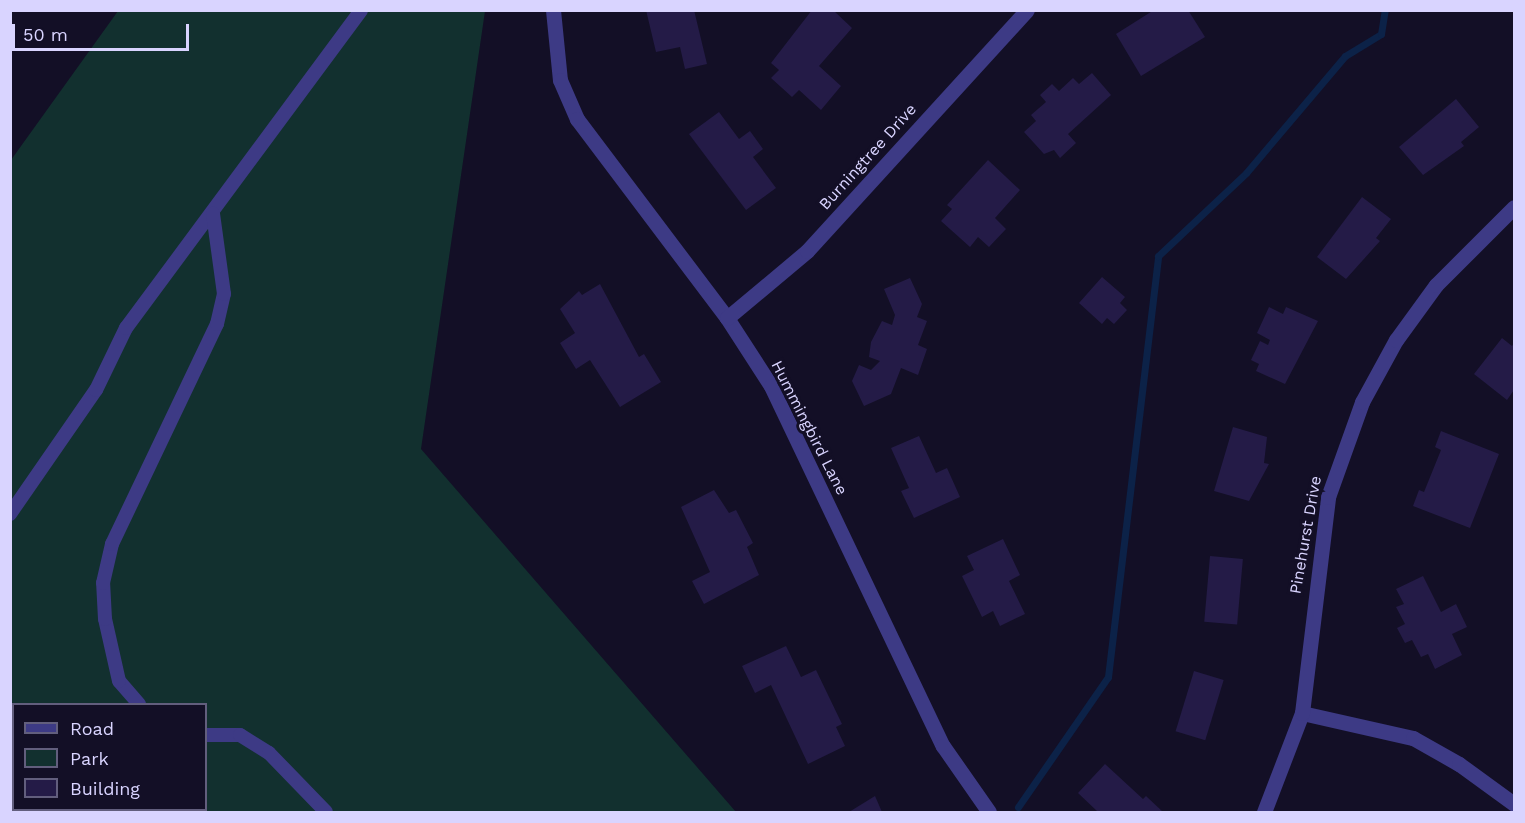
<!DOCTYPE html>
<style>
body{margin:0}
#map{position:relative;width:1525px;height:823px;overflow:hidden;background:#130f26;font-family:"Work Sans",sans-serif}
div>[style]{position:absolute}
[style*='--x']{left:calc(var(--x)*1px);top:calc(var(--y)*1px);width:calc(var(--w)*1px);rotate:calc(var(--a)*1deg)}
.green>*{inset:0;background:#12302f}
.stream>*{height:7px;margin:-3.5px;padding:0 3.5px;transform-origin:3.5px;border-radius:3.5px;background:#0c2248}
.building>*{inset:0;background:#241b47;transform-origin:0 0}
.service>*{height:14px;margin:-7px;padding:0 7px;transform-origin:7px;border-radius:7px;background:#3d3a85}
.minor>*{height:15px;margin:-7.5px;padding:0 7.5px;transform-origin:7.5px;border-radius:7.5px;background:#3d3a85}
span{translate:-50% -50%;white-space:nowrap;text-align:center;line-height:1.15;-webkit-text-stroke:6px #130f26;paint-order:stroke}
.street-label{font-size:16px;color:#d9d4ff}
.frame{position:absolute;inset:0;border:12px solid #d9d4ff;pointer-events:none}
.legend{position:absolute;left:12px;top:703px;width:195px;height:108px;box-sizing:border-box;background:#130f26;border:2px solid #625e7d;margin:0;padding:8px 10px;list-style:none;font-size:18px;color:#d9d4ff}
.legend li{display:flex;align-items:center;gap:12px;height:30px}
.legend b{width:30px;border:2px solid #625e7d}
.scale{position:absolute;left:12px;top:24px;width:177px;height:27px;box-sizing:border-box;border:3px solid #d9d4ff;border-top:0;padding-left:8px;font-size:18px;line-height:21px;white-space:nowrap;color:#d9d4ff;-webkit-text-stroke:4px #130f26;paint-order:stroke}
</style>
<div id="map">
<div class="green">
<div style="clip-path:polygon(evenodd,118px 11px,485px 11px,421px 449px,736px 812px,11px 812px,11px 160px,118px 11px,14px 704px,206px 704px,206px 810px,14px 810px,14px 704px)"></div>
</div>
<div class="stream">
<div style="--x:1018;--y:807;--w:158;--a:-55.3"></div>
<div style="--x:1108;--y:677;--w:424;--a:-83.2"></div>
<div style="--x:1158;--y:256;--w:121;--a:-43.3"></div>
<div style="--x:1246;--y:173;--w:153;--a:-49.8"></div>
<div style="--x:1345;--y:56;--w:42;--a:-31.4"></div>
<div style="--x:1381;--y:34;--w:24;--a:-81"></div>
</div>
<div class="building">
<div style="clip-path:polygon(646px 10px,694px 10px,707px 64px,685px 69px,680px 47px,656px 52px)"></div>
<div style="clip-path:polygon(812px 10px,833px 10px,852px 28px,819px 66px,841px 86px,821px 110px,799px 90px,792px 97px,771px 78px,779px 70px,771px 63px)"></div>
<div style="clip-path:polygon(1154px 10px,1188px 10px,1205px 37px,1141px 76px,1116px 34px)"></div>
<div style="clip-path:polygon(1092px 73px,1111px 95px,1068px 134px,1076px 143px,1060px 158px,1054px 150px,1044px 154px,1024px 132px,1036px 121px,1031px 115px,1046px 102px,1040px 95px,1052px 84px,1059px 91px,1073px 78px,1079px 84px)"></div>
<div style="clip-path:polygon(1456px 99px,1479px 127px,1461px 142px,1464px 146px,1423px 175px,1399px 147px)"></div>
<div style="clip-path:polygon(719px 112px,739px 139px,750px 131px,763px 149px,753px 157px,776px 188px,746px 210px,689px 134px)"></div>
<div style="clip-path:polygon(988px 160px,1020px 190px,995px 218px,1006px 229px,989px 247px,978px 237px,970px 247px,941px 221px,952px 209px,947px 205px)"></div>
<div style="clip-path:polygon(1362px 197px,1391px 219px,1376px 238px,1380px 241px,1346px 279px,1317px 257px)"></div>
<div style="clip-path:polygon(1102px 277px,1125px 297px,1120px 303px,1127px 310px,1114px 324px,1107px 318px,1102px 324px,1079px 303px)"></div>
<div style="clip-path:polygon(910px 278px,922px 304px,917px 317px,927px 321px,918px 345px,927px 349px,918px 375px,901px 368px,891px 394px,864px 406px,852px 381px,859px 365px,871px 370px,880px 361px,869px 357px,871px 342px,882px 321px,892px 325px,895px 315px,884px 289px)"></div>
<div style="clip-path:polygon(600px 284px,639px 357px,644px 354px,661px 382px,620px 407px,590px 360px,576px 369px,560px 343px,575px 333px,560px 309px,579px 291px,582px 295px)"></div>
<div style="clip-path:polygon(1269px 307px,1283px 314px,1286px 307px,1318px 321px,1285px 384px,1256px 371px,1259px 364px,1251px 360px,1260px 341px,1268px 345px,1270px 340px,1257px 333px)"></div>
<div style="clip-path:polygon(1502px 338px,1512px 346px,1514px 343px,1514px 390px,1507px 400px,1474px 374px)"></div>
<div style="clip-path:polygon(1233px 427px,1267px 437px,1264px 463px,1269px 464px,1249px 501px,1214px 491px)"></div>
<div style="clip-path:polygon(1441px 431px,1499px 454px,1470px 528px,1413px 506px,1419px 490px,1424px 492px,1441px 450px,1435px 447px)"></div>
<div style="clip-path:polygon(919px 436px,936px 473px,947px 468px,960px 497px,914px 518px,901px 491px,909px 488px,891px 448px)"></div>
<div style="clip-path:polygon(714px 490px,729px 513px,736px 510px,753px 543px,747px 547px,759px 575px,704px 604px,692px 581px,710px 572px,681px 507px)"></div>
<div style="clip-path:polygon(1003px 539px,1020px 575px,1009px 581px,1025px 614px,1000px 626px,993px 611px,982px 617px,962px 576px,974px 570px,967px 556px)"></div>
<div style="left:1210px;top:556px;width:33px;height:66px;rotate:5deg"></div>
<div style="clip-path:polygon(1423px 576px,1441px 612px,1456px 604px,1467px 627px,1452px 634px,1462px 655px,1435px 669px,1428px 654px,1421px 657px,1412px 640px,1405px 643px,1397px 628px,1405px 624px,1396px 607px,1404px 604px,1396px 589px)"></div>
<div style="clip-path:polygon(786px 646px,801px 677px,816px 670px,842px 724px,836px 727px,845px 746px,808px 764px,771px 685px,755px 693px,742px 666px)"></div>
<div style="left:1194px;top:671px;width:31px;height:63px;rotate:17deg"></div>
<div style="clip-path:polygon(1105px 764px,1143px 799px,1146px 796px,1163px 812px,1098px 812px,1078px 793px)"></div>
<div style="clip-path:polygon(875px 796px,882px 812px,849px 812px)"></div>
</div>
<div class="service">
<div style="--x:10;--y:514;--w:151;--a:-55.3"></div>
<div style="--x:96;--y:390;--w:69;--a:-64.2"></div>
<div style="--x:126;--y:328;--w:395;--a:-53.5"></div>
<div style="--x:139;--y:704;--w:30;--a:-131"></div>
<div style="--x:119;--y:681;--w:64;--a:-102.7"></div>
<div style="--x:105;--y:619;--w:36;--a:-93"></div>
<div style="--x:103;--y:583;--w:40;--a:-77"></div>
<div style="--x:112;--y:544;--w:244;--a:-64.5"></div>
<div style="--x:217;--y:324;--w:31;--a:-77"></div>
<div style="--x:224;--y:294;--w:81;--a:-97.8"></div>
<div style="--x:206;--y:735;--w:34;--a:0"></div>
<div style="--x:240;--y:735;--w:34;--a:32"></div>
<div style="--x:269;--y:753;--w:82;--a:46"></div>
</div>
<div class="minor">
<div style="--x:553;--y:10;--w:70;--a:84.3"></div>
<div style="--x:560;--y:80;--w:43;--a:66.4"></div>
<div style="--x:577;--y:119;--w:249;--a:53"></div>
<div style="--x:727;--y:318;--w:81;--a:57.1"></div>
<div style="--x:771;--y:386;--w:399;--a:64.5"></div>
<div style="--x:943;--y:746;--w:80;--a:55.1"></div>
<div style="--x:727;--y:318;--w:104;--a:-39.9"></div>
<div style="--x:807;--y:251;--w:326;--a:-47.6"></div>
<div style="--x:1302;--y:713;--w:114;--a:12.7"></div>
<div style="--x:1413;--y:738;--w:53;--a:29.5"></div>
<div style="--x:1459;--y:764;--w:68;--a:36"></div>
<div style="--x:1264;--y:812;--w:106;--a:-69"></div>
<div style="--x:1302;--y:713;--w:218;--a:-83.1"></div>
<div style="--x:1328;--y:497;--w:101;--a:-70.3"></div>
<div style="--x:1362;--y:402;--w:71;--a:-61.3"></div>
<div style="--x:1396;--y:340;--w:68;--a:-54"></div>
<div style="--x:1436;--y:285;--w:110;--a:-45"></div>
</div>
<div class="street-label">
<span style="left:868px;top:157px;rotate:-48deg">Burningtree Drive</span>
<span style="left:809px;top:428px;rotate:63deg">Hummingbird Lane</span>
<span style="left:1306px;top:535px;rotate:-80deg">Pinehurst Drive</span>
</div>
<div class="frame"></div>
<ul class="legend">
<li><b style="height:8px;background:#3d3a85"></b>Road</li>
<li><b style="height:16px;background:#12302f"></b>Park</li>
<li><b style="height:16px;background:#241b47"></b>Building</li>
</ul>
<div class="scale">50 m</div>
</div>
